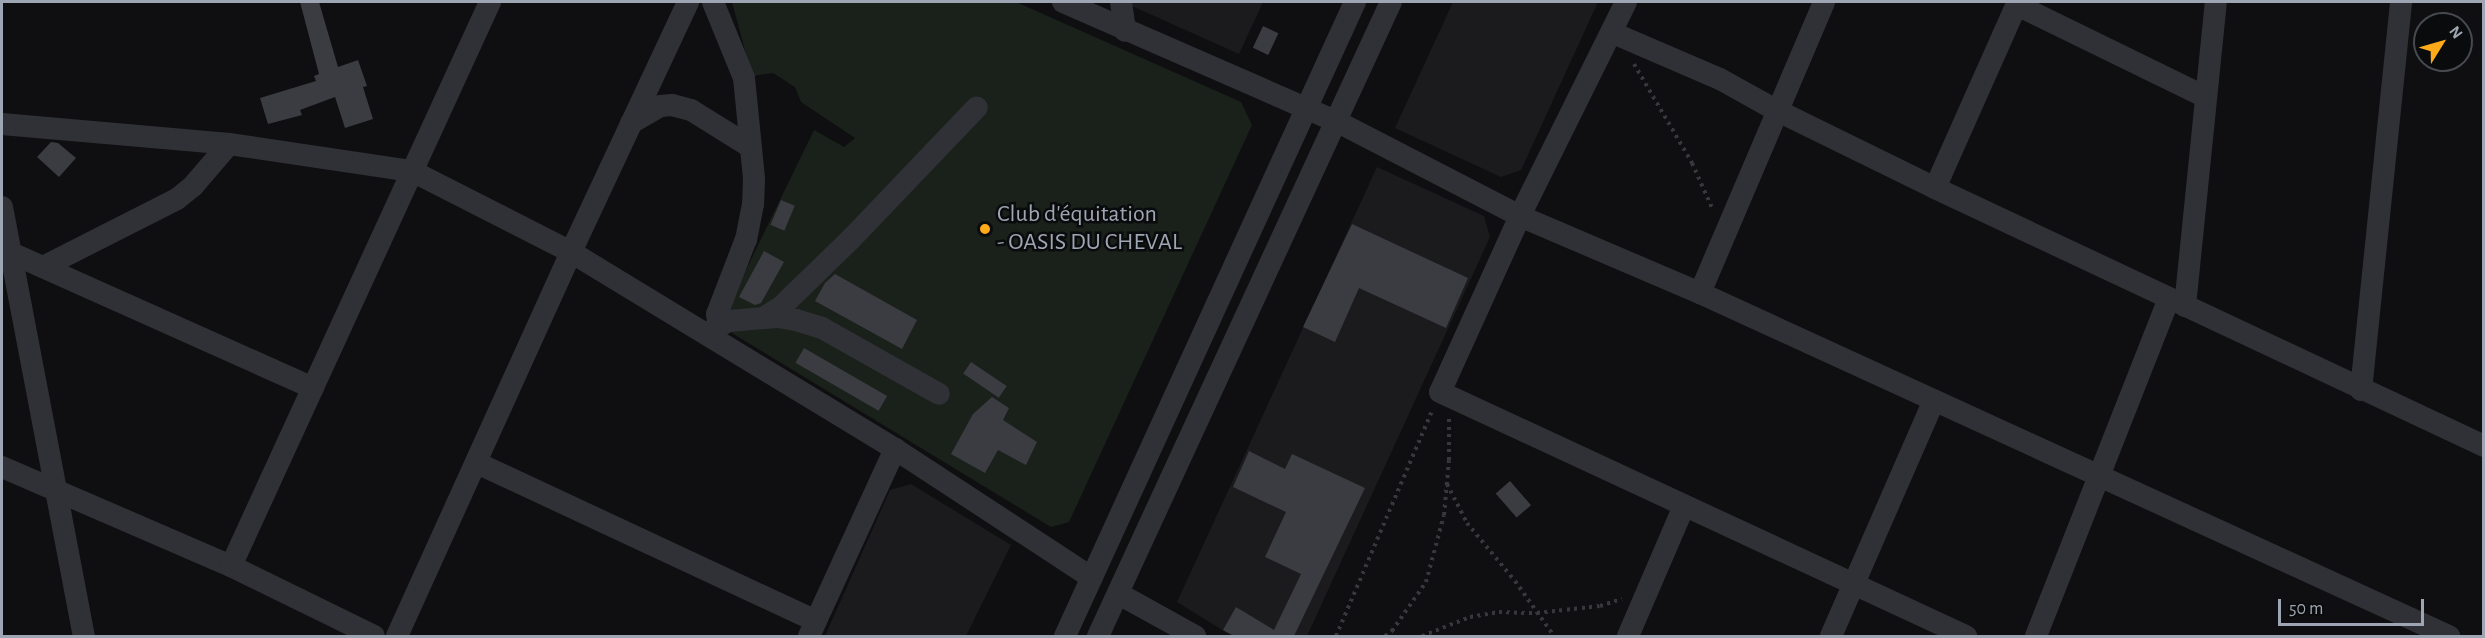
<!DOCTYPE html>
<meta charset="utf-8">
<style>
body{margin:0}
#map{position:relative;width:2485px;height:638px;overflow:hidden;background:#0f0f11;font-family:"Alegreya Sans",sans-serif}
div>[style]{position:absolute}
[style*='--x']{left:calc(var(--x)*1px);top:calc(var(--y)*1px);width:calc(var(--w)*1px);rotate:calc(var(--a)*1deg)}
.built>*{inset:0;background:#1b1b1e}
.green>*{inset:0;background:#19211a}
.building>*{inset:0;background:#3b3c41;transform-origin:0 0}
.path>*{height:4px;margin-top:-2px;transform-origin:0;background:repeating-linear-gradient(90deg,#36383d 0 3px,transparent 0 7.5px)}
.minor>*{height:22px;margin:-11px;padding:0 11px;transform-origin:11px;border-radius:11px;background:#303136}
.dots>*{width:16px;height:16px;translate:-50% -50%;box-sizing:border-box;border:3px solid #0a0b0c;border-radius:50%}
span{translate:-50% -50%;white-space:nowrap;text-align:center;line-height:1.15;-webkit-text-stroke:5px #0a0b0c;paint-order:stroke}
.poi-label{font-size:24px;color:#9fa6b3}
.left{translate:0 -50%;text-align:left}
.frame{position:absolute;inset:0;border:3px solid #9fa6b3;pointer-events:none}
.north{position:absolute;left:2413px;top:12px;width:60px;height:60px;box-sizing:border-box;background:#0a0b0c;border:2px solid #46494f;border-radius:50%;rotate:53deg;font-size:16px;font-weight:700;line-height:24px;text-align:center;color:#9fa6b3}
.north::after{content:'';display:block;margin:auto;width:21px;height:27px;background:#ffab19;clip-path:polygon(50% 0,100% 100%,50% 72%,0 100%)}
.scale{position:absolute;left:2278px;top:599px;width:146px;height:27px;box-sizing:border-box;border:3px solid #9fa6b3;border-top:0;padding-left:8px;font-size:18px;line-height:21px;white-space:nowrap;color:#9fa6b3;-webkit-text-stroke:4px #0a0b0c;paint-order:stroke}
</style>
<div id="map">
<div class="built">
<div style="clip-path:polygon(1130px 2px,1263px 2px,1239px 54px,1132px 6px)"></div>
<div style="clip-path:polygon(1453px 2px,1598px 2px,1521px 170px,1501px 177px,1395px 128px)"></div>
<div style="clip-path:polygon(1377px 167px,1484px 216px,1490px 237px,1307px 636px,1232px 636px,1177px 602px)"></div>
<div style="clip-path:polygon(911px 484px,1011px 545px,966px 636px,825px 636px,890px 490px)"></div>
</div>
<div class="green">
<div style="clip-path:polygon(732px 2px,1016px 2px,1241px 102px,1252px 125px,1069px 522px,1051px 527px,732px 333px,726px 311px,814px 130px,844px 147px,855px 138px,801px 102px,795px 87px,773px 73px,752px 76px)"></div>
</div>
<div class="building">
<div style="clip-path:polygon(300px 2px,319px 2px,338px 67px,358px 60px,367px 86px,363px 87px,373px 119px,345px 128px,335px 97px,300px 110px,302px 115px,268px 124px,260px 98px,316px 81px,314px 76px,319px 74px)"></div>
<div style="left:1263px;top:26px;width:17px;height:24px;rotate:25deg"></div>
<div style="clip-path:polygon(51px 142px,58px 143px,76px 158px,59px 177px,37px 157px)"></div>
<div style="left:781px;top:200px;width:15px;height:27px;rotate:23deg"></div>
<div style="clip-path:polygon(1352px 224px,1468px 278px,1446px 328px,1359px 288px,1335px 342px,1303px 327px)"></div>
<div style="clip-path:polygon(764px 251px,784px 262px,761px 303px,755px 305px,739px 297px)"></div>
<div style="clip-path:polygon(835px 274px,917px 320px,902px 349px,815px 301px,825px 283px)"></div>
<div style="left:804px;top:348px;width:96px;height:17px;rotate:30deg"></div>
<div style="left:971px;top:362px;width:43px;height:14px;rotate:34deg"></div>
<div style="clip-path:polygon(992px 397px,1009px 408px,1003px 420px,1037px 442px,1026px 465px,998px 450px,985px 473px,951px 454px,973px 414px)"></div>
<div style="clip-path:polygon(1249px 451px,1285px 469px,1292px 454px,1365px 488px,1294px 636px,1234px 636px,1223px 630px,1236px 607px,1274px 630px,1301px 574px,1265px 557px,1286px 512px,1233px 487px)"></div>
<div style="left:1510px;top:481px;width:32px;height:19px;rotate:49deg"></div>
</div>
<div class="path">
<div style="--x:1634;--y:64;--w:115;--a:59.6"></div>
<div style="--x:1692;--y:163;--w:51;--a:65.9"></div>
<div style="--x:1447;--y:484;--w:44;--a:62.9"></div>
<div style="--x:1467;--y:523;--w:75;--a:50.4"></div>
<div style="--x:1515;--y:581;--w:67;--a:54.7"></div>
<div style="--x:1336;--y:636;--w:245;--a:-66.9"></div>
<div style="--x:1385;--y:636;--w:9;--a:-36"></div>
<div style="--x:1392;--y:631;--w:60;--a:-55.2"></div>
<div style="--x:1426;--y:582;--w:69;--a:-75"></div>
<div style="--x:1444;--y:515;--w:55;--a:-84.8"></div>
<div style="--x:1449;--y:460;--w:43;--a:-90"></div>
<div style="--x:1422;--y:636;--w:52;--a:-21.6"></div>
<div style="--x:1470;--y:617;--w:29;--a:-10"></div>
<div style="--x:1499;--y:612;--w:38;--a:2"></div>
<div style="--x:1537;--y:613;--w:63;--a:-6.3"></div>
<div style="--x:1600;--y:606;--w:23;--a:-18"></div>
</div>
<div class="minor">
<div style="--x:713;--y:2;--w:82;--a:67.8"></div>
<div style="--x:744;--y:78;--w:101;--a:84.3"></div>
<div style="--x:754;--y:179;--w:25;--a:92"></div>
<div style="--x:753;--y:204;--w:36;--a:101"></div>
<div style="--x:746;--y:239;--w:80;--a:111.1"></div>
<div style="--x:717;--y:314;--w:12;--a:81"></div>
<div style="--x:1063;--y:2;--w:298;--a:23.6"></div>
<div style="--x:1336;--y:121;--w:207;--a:27.3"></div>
<div style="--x:1520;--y:216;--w:196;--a:23.2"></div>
<div style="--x:1700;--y:293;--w:824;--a:24.61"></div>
<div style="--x:1121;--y:2;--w:29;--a:82"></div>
<div style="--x:1626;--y:2;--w:239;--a:116.4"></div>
<div style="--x:1520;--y:216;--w:193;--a:114.4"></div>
<div style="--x:1440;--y:392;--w:580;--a:24.89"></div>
<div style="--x:2017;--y:5;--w:210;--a:26"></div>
<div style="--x:1613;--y:33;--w:116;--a:23.3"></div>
<div style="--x:1720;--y:79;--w:64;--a:29"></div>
<div style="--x:1776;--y:110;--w:177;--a:26.1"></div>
<div style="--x:1935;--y:188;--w:607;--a:25.17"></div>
<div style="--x:631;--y:123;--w:34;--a:-30"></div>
<div style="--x:660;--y:106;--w:12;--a:-5"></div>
<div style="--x:672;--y:105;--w:20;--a:15"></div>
<div style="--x:691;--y:110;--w:68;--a:31.8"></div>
<div style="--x:2;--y:124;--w:228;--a:5"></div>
<div style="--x:229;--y:144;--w:185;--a:8.4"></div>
<div style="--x:412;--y:171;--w:178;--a:27"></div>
<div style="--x:571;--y:252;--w:379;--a:31.3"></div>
<div style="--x:895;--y:449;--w:235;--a:33.2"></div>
<div style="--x:1935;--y:188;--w:204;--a:-66"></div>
<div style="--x:2;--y:207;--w:437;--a:79.2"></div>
<div style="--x:9;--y:252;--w:333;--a:24.1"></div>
<div style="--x:43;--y:267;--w:150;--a:-26.9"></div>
<div style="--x:177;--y:199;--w:21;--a:-39"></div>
<div style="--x:193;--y:186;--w:55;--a:-49.4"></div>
<div style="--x:1700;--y:293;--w:316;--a:-66.9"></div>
<div style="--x:2185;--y:306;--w:306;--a:-84.2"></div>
<div style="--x:763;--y:318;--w:22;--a:-32"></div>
<div style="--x:782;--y:306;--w:96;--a:-44.2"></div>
<div style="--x:851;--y:239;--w:182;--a:-46.3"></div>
<div style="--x:707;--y:333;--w:25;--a:-29"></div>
<div style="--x:729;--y:321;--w:48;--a:-4.8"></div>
<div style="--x:777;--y:317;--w:19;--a:9"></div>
<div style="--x:796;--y:320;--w:27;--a:17"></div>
<div style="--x:822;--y:328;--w:134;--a:29.4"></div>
<div style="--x:2361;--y:390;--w:390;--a:-84.1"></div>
<div style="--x:477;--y:463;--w:374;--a:25"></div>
<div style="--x:2;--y:467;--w:249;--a:23.4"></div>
<div style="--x:231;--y:566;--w:159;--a:26.1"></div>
<div style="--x:231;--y:566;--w:621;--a:-65.33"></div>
<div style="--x:1119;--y:594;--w:87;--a:28.9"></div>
<div style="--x:397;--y:636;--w:422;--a:-65.6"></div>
<div style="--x:571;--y:252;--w:276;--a:-64.9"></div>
<div style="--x:809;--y:636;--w:206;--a:-65.3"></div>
<div style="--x:1065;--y:636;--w:697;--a:-65.42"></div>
<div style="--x:1098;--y:636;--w:698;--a:-65.2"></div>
<div style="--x:1628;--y:636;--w:142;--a:-66.7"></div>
<div style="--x:1831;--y:636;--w:257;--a:-66.4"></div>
<div style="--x:2036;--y:636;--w:362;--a:-68.5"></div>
</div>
<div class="dots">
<div style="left:985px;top:229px;background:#ffab19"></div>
</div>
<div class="poi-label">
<span class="left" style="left:997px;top:229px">Club d'équitation<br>- OASIS DU CHEVAL</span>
</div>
<div class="frame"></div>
<div class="north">N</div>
<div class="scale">50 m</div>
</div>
